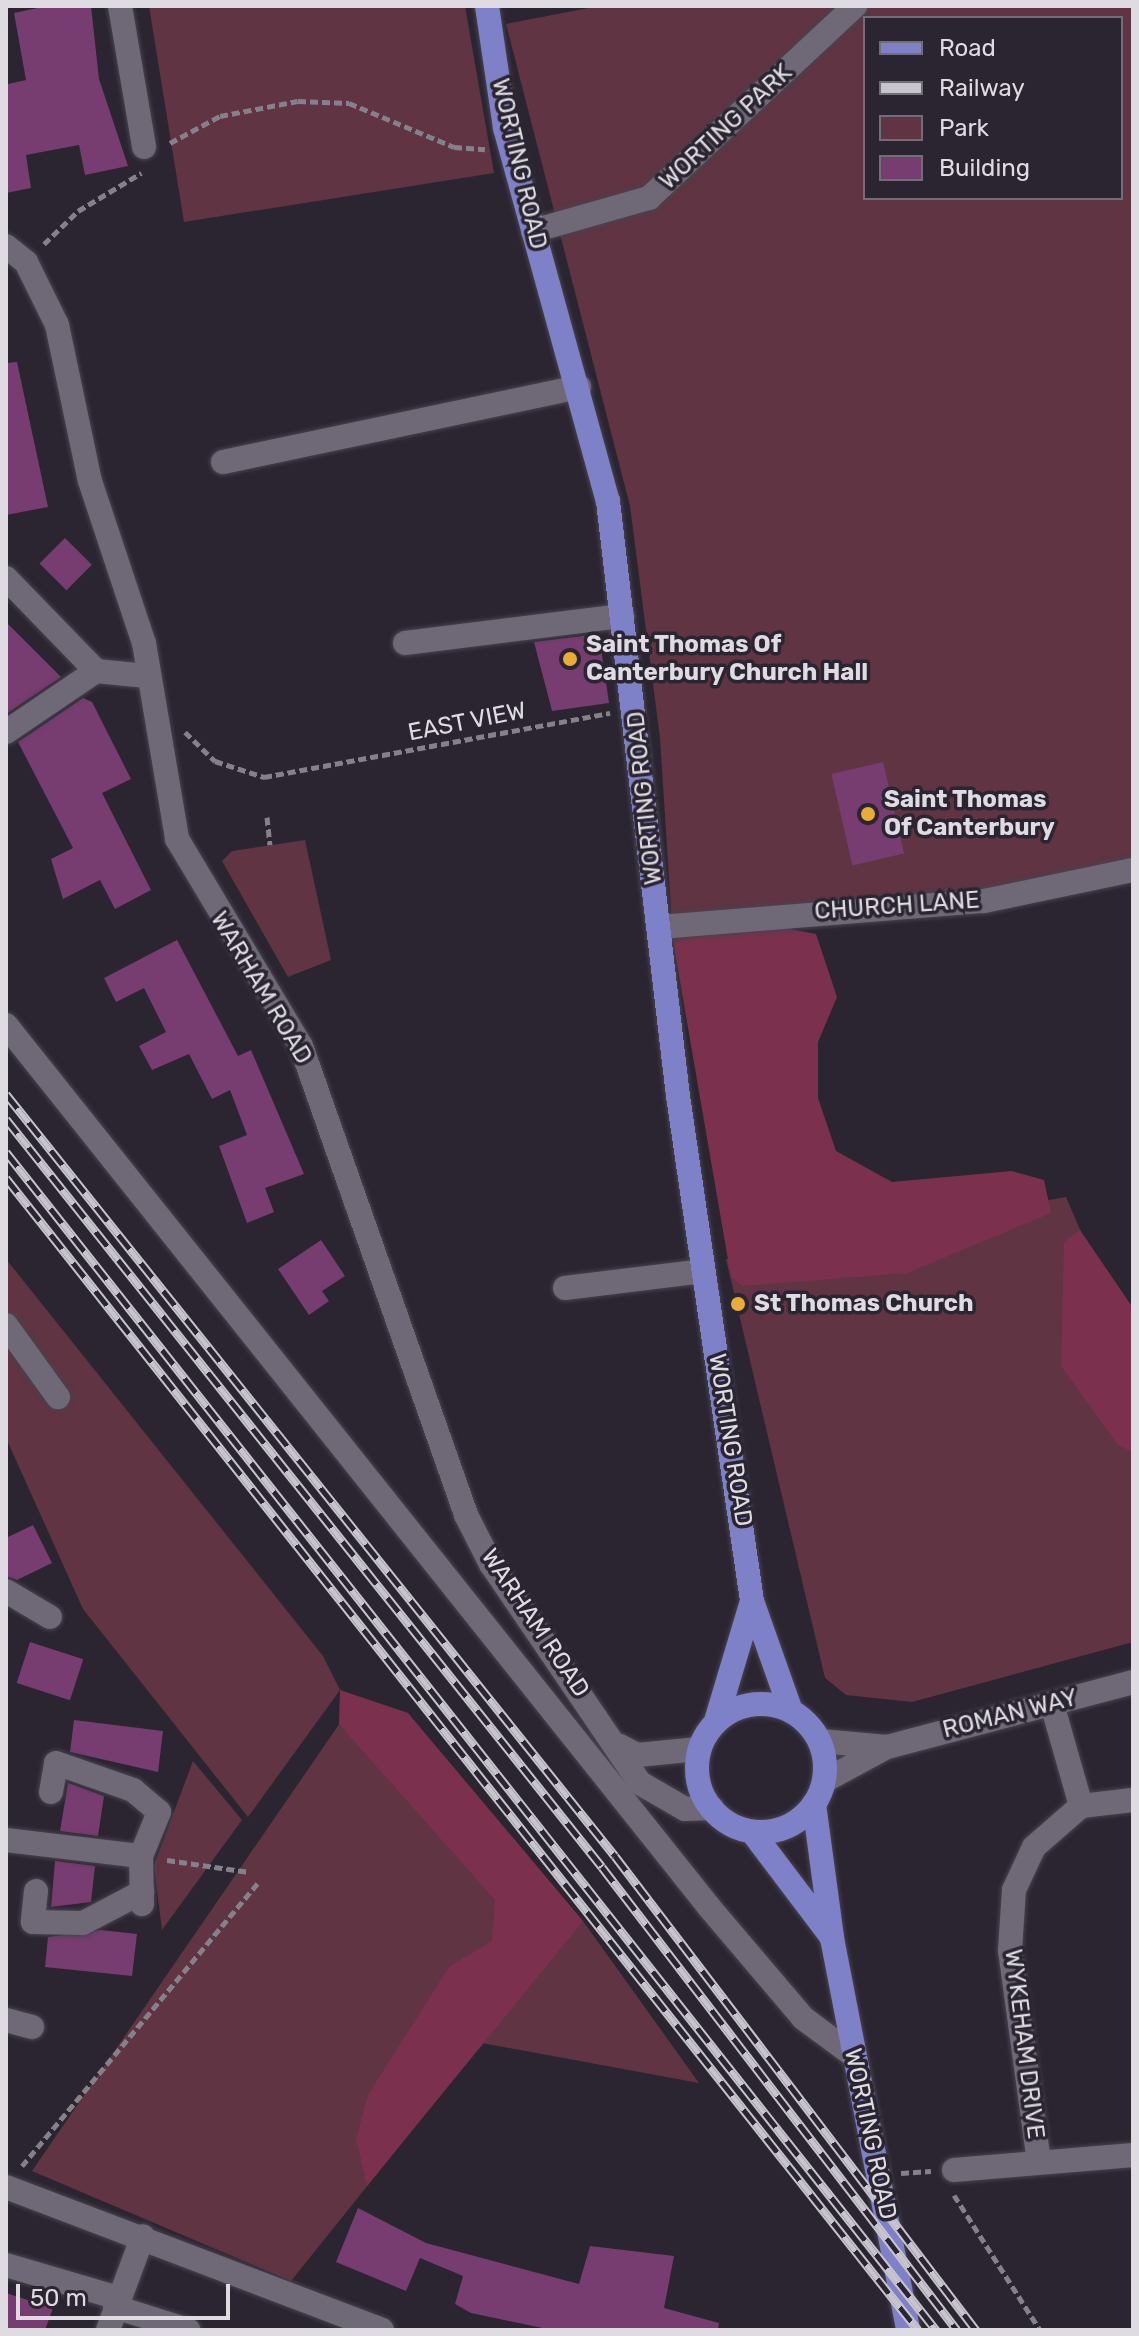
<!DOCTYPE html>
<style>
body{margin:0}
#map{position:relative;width:1139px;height:2336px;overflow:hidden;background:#2a2531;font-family:Rubik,sans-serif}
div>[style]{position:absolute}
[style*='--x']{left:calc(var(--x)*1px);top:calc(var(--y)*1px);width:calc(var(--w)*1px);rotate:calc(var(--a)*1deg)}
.green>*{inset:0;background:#603443}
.forest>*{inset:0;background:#7b314d}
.building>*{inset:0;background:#773c70;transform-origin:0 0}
.path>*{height:5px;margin-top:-2.5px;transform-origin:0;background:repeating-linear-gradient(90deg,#85818b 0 8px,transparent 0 12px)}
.roads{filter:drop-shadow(0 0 2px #48434e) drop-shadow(0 0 2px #48434e)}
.minor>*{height:24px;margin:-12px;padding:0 12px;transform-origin:12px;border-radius:12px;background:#6f6977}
.major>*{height:24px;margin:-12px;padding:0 12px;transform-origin:12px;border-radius:12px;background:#7f81c8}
.major>.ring{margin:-12px;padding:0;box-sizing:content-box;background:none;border:24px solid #7f81c8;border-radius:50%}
.rail>*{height:9px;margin-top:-4.5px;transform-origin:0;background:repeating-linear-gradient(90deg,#2a2531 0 18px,#c7c4cd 0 36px);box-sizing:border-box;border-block:2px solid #c7c4cd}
.dots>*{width:22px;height:22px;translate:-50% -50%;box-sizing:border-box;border:4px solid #2a2531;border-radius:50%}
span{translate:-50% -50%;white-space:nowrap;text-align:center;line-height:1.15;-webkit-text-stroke:7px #2a2531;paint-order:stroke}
.street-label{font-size:24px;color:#dedbe3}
.poi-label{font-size:24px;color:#dedbe3;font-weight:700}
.left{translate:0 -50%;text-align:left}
.frame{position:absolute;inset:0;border:8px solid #dedbe3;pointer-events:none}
.legend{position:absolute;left:863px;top:16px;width:260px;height:184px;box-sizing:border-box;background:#2a2531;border:2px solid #726e78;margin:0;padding:10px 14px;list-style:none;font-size:24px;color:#dedbe3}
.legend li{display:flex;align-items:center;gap:16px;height:40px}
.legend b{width:40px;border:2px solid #726e78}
.scale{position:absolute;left:16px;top:2284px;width:214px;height:36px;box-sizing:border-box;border:4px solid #dedbe3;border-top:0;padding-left:10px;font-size:24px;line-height:28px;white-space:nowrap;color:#dedbe3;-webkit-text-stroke:6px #2a2531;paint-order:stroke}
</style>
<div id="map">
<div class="green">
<div style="clip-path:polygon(149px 6px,465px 6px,494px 173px,184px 222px)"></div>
<div style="clip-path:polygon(evenodd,599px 6px,1133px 6px,1133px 870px,673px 941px,660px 738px,630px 506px,506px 24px,599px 6px,865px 18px,1121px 18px,1121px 198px,865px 198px,865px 18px)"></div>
<div style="clip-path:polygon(305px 840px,331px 960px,288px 977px,222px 861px,232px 851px)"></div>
<div style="clip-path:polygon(1066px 1197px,1133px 1353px,1133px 1642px,912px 1702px,846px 1695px,825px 1678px,726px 1259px)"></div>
<div style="clip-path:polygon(6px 1259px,323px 1656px,340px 1690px,248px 1817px,83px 1609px,6px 1438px)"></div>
<div style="clip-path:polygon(342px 1720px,558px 1946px,583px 1921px,699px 2083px,482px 2043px,291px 2281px,32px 2171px)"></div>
<div style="clip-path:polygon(193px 1761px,242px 1820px,162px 1930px,154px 1865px)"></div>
</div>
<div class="forest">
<div style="clip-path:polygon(768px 925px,816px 934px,837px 997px,818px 1042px,818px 1098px,836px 1151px,892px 1182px,1012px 1171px,1044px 1180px,1051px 1213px,907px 1273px,742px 1286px,731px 1277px,673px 941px)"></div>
<div style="clip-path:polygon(1080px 1230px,1133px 1308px,1133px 1452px,1118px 1445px,1061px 1366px,1064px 1242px)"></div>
<div style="clip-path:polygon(340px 1690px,408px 1713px,583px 1921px,367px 2186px,356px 2139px,368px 2095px,449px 1967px,492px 1941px,495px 1900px,339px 1724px)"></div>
</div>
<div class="building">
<div style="clip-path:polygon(47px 6px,91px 6px,99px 79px,128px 166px,85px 175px,79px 145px,26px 155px,31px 188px,6px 193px,8px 84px,26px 80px,14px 13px)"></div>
<div style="clip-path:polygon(17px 362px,48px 507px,6px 515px,6px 363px)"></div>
<div style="left:65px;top:538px;width:38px;height:36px;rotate:45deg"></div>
<div style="clip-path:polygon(6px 622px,61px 677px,6px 714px)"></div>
<div style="clip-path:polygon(599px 634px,609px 703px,552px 711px,534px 642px)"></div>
<div style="clip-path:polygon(83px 698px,92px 702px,131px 779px,102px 793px,151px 890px,115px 909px,100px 880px,63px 899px,51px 859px,73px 848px,18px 742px)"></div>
<div style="left:883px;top:762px;width:94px;height:53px;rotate:77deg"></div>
<div style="clip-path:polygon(177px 940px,238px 1056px,251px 1050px,304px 1174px,265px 1188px,274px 1212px,247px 1223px,219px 1146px,247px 1135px,230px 1090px,212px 1099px,189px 1054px,152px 1070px,139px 1046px,166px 1032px,144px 988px,116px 1002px,104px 978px)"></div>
<div style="clip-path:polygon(321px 1240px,345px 1276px,322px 1291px,329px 1301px,309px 1315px,278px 1269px)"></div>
<div style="clip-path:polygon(33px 1525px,52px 1563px,17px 1580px,6px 1576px,6px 1538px)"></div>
<div style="left:30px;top:1642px;width:56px;height:43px;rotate:18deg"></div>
<div style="clip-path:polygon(74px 1720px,163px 1731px,158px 1772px,70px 1752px)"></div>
<div style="clip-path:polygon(68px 1783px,104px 1796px,98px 1836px,60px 1831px)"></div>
<div style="clip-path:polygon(55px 1861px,95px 1866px,91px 1902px,51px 1907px)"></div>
<div style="clip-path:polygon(101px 1930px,137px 1934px,132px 1976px,45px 1967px,48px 1937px)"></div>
<div style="clip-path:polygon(358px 2208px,426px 2243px,579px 2284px,590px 2246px,674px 2256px,664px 2308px,719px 2323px,718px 2330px,552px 2330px,471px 2313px,455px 2304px,463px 2276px,420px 2258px,406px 2291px,336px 2262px)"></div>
<div style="clip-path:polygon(6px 2293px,53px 2308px,45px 2330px,6px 2330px)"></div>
</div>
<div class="path">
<div style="--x:170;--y:143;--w:57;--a:-28.4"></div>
<div style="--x:220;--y:116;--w:79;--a:-10.9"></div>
<div style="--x:298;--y:101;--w:51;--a:2.2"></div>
<div style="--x:349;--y:103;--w:114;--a:22.7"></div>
<div style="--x:454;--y:147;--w:31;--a:4"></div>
<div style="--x:44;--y:244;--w:47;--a:-44.1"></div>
<div style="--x:78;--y:211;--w:74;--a:-31.1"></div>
<div style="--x:185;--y:732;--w:42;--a:44"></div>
<div style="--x:215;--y:761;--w:52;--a:18.1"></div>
<div style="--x:264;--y:777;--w:352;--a:-10.5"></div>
<div style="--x:267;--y:817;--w:28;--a:84"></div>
<div style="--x:167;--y:1860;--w:83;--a:8.3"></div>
<div style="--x:22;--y:2166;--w:368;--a:-50.2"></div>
<div style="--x:901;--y:2173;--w:30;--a:-4"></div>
<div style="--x:954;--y:2195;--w:160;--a:57.5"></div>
</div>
<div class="roads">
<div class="minor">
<div style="--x:120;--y:6;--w:143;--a:80.3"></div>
<div style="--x:533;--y:231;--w:121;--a:-15.9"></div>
<div style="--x:649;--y:198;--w:282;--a:-43"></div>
<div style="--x:6;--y:246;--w:26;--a:39"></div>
<div style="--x:26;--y:262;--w:70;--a:63.8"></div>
<div style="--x:57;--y:325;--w:159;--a:78.1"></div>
<div style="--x:90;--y:481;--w:171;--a:71.6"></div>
<div style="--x:144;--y:643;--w:199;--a:80.4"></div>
<div style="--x:177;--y:839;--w:241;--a:59.1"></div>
<div style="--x:301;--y:1046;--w:497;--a:70.6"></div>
<div style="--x:466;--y:1515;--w:55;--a:63"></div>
<div style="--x:491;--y:1564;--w:265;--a:55.8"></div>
<div style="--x:640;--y:1783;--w:52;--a:30"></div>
<div style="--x:685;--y:1809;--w:27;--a:-2"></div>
<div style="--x:223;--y:462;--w:364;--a:-11.9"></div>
<div style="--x:6;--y:578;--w:129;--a:45.9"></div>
<div style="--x:96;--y:671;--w:51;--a:5.6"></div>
<div style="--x:405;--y:643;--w:219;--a:-7.1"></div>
<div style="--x:6;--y:732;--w:109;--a:-34.1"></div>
<div style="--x:659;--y:927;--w:326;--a:-4.6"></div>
<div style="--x:984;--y:901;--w:152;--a:-11.8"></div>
<div style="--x:6;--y:1025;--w:1128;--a:51.44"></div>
<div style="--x:709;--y:1907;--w:145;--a:49.7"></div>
<div style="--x:803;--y:2018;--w:62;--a:36.5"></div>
<div style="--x:565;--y:1288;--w:139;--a:-7"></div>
<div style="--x:6;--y:1325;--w:89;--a:54.2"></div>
<div style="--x:6;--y:1591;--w:51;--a:30.6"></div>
<div style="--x:1052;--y:1704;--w:106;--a:74.1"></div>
<div style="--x:821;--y:1741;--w:66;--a:5.2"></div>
<div style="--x:620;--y:1746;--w:19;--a:28"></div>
<div style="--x:637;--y:1755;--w:62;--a:-5.5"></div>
<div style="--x:824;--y:1781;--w:72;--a:-28.4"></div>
<div style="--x:887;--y:1747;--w:254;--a:-14.8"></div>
<div style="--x:51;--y:1792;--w:29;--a:-80"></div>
<div style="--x:56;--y:1763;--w:82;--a:19.3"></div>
<div style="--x:133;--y:1790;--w:34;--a:40"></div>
<div style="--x:159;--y:1812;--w:48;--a:112.2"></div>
<div style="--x:141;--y:1856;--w:48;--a:88.8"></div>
<div style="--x:6;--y:1840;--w:136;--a:6.8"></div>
<div style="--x:36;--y:1891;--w:31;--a:96"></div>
<div style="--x:33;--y:1922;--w:50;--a:1.1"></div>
<div style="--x:83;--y:1923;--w:67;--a:-27.7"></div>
<div style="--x:6;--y:2020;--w:27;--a:15"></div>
<div style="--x:1039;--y:2162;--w:214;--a:-97.8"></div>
<div style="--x:1010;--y:1950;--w:60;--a:-86.2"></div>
<div style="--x:1014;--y:1890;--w:47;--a:-65.1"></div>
<div style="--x:1034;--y:1847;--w:62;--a:-41.1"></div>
<div style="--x:1081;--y:1806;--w:52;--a:-6.6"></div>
<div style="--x:954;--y:2170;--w:180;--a:-4.8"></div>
<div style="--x:6;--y:2187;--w:402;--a:20.8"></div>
<div style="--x:6;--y:2265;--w:117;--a:16.4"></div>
<div style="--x:115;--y:2307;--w:77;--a:17.5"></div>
<div style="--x:108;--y:2330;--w:100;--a:-69.6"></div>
</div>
<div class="major">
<div style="--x:487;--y:6;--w:123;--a:81.6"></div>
<div style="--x:505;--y:128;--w:387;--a:74.6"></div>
<div style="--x:608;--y:501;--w:599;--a:83.29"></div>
<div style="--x:678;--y:1096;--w:510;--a:81.66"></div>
<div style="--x:752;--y:1601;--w:117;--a:70.5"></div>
<div class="ring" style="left:697px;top:1704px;width:104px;height:104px"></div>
<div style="--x:716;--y:1721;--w:125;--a:-73.3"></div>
<div style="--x:814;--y:1804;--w:135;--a:82.3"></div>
<div style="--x:832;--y:1938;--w:399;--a:79"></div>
<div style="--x:753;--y:1833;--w:129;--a:52.9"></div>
</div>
</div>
<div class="rail">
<div style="--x:6;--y:1094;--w:975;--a:51.37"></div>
<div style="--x:615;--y:1856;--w:596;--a:52.71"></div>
<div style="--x:6;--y:1119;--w:956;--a:51.45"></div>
<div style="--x:602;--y:1867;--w:583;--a:52.52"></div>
<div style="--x:6;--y:1152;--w:1501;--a:51.71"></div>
<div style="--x:6;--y:1178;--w:1469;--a:51.63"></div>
</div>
<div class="dots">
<div style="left:570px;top:659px;background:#e8ac37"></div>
<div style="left:868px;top:814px;background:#e8ac37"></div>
<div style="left:738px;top:1304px;background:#e8ac37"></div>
</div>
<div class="street-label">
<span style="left:726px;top:127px;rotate:-43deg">WORTING PARK</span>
<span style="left:519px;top:164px;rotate:77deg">WORTING ROAD</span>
<span style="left:467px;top:722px;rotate:-11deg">EAST VIEW</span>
<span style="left:645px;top:798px;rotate:-96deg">WORTING ROAD</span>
<span style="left:897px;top:906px;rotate:-4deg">CHURCH LANE</span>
<span style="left:261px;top:988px;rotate:59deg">WARHAM ROAD</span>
<span style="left:730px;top:1440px;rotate:81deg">WORTING ROAD</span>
<span style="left:535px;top:1623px;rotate:56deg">WARHAM ROAD</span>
<span style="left:1010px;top:1714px;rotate:-14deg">ROMAN WAY</span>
<span style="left:1024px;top:2044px;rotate:83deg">WYKEHAM DRIVE</span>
<span style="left:870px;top:2134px;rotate:78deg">WORTING ROAD</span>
</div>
<div class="poi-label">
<span class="left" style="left:586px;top:659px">Saint Thomas Of<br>Canterbury Church Hall</span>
<span class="left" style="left:884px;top:814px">Saint Thomas<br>Of Canterbury</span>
<span class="left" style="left:754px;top:1304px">St Thomas Church</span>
</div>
<div class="frame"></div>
<ul class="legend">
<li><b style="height:10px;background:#7f81c8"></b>Road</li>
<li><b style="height:10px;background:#c7c4cd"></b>Railway</li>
<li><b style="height:22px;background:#603443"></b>Park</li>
<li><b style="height:22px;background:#773c70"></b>Building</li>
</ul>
<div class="scale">50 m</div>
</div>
